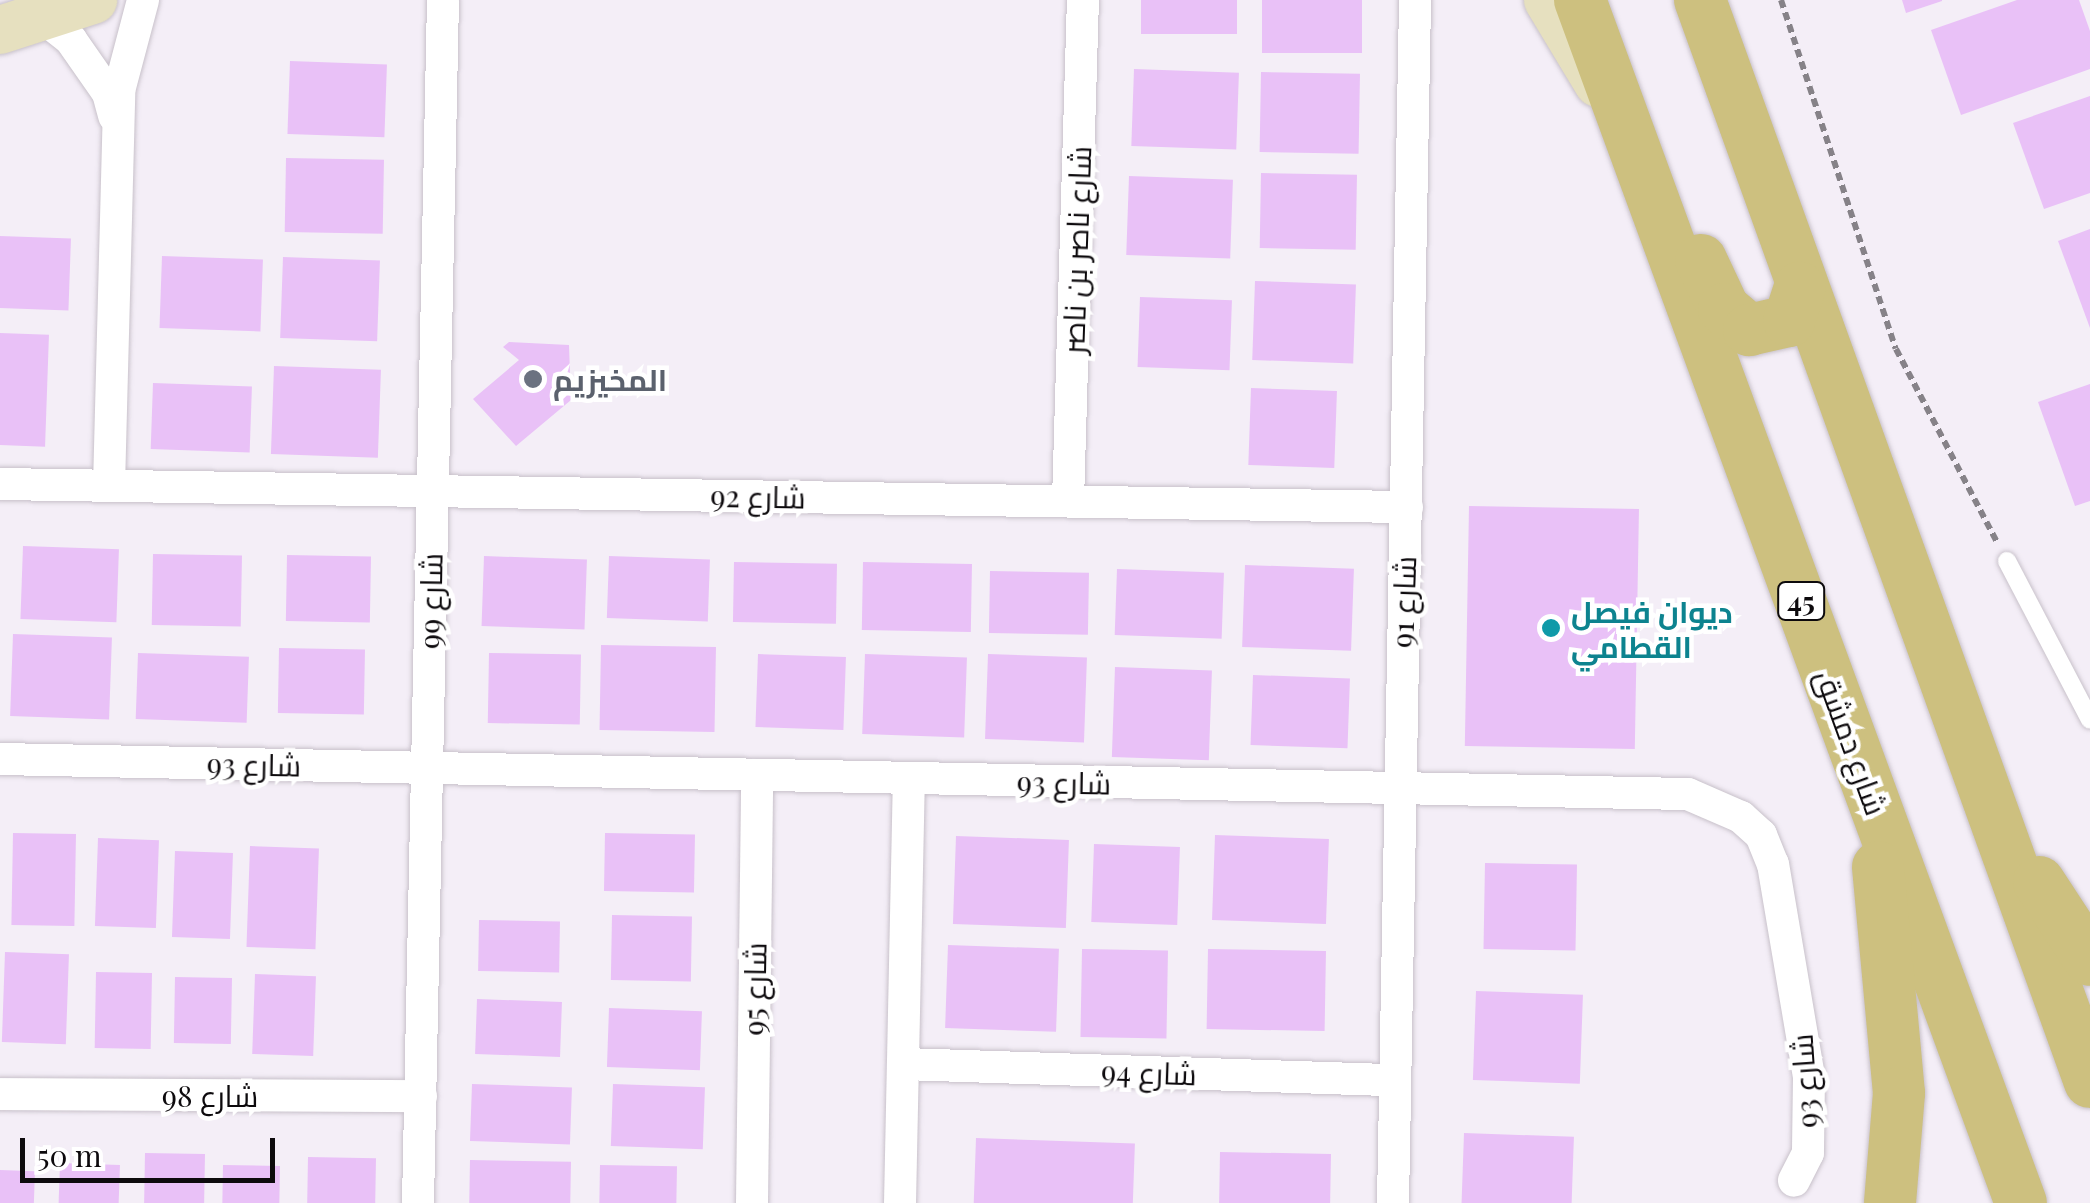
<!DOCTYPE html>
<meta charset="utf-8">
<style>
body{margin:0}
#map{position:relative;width:2090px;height:1203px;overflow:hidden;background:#f4eef7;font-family:"Playfair Display",Cairo,serif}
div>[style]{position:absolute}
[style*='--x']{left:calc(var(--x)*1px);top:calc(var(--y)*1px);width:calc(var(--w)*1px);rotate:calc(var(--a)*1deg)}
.building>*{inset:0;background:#e9c1f7;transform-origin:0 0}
.path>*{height:6px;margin-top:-3px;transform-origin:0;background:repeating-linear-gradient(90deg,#868288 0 8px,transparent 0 13px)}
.roads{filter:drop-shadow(0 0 2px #c8c1ca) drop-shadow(0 0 2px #c8c1ca)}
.lane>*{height:18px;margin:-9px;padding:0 9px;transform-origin:9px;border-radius:9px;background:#fff}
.street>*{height:32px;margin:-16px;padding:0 16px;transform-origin:16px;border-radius:16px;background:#fff}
.secondary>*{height:48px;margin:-24px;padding:0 24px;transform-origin:24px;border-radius:24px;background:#e6e0bf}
.primary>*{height:52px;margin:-26px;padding:0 26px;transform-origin:26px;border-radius:26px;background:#cdc07f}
.dots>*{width:28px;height:28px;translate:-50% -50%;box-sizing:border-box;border:5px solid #fff;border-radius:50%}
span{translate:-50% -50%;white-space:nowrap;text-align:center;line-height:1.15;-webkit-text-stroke:9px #fff;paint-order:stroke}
.shield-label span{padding:2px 8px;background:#fff;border:2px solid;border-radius:8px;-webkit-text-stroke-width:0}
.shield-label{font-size:28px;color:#0d0a0d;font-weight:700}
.street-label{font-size:30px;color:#0d0a0d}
.worship-label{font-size:30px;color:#5b616d;font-weight:700}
.left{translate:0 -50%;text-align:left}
.culture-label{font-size:30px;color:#0d838f;font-weight:700}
.scale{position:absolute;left:20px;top:1138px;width:255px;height:45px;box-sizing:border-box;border:5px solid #0d0a0d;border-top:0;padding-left:12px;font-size:30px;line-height:35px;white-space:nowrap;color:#0d0a0d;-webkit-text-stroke:8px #fff;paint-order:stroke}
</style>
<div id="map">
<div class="building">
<div style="left:1141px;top:0;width:96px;height:34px"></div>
<div style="left:1262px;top:0;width:100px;height:53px"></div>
<div style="clip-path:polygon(1902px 0,1942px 0,1942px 1px,1906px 13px)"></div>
<div style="clip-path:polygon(2017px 0,2079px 0,2090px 31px,2090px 69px,1961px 115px,1931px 30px)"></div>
<div style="left:290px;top:61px;width:97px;height:73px;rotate:2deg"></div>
<div style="left:1134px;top:69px;width:105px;height:77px;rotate:2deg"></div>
<div style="left:1261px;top:72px;width:99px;height:80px;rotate:1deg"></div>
<div style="clip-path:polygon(2090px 96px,2090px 193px,2044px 209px,2013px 123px)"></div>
<div style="left:286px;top:158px;width:98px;height:74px;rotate:1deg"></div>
<div style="left:1261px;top:173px;width:96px;height:75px;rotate:1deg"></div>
<div style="left:1129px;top:176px;width:104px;height:79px;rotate:2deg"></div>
<div style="clip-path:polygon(2090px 229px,2090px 328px,2058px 241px)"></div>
<div style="left:0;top:236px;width:71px;height:72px;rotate:2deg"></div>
<div style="left:162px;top:256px;width:101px;height:72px;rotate:2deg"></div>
<div style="left:283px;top:257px;width:97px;height:81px;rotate:2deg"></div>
<div style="left:1255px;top:281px;width:101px;height:79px;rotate:2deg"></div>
<div style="left:1140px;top:297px;width:92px;height:70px;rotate:2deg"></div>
<div style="left:0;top:333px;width:49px;height:112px;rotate:2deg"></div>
<div style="clip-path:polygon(509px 342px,569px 345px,571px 400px,516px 446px,473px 399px,519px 360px,503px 347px)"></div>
<div style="left:274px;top:366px;width:107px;height:88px;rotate:2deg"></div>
<div style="left:153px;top:383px;width:99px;height:66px;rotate:2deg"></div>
<div style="clip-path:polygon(2090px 384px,2090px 501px,2075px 506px,2038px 402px)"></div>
<div style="left:1251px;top:388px;width:86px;height:77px;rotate:2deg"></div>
<div style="left:1469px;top:506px;width:170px;height:240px;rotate:1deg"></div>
<div style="left:23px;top:546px;width:96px;height:73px;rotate:2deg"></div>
<div style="left:153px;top:554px;width:89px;height:71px;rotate:1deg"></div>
<div style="left:287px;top:555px;width:84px;height:66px;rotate:1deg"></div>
<div style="left:484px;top:556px;width:103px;height:70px;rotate:2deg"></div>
<div style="left:609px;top:556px;width:101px;height:62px;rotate:2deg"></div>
<div style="left:734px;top:562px;width:103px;height:60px;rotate:1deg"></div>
<div style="left:863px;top:562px;width:109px;height:68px;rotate:1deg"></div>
<div style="left:1245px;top:565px;width:109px;height:82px;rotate:2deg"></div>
<div style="left:1117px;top:569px;width:107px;height:66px;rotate:2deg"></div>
<div style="left:990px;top:571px;width:99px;height:62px;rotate:1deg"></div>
<div style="left:13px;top:634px;width:99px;height:82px;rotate:2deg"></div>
<div style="left:601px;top:645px;width:115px;height:85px;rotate:1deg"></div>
<div style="left:279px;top:648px;width:86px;height:65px;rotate:1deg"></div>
<div style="left:138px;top:653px;width:111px;height:66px;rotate:2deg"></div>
<div style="left:489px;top:653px;width:92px;height:70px;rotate:1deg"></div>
<div style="left:758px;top:654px;width:88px;height:73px;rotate:2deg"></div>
<div style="left:865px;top:654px;width:102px;height:80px;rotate:2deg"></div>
<div style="left:988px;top:654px;width:99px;height:85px;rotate:2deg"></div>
<div style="left:1115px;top:667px;width:97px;height:90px;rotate:2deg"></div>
<div style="left:1253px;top:675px;width:97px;height:70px;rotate:2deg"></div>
<div style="left:13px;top:833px;width:63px;height:92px;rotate:1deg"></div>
<div style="left:605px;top:833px;width:90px;height:58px;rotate:1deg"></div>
<div style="left:1215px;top:835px;width:114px;height:85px;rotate:2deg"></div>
<div style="left:956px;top:836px;width:113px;height:88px;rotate:2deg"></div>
<div style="left:98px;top:838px;width:61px;height:88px;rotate:2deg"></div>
<div style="left:1094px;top:844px;width:86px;height:78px;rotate:2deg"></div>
<div style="left:250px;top:846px;width:69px;height:101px;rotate:2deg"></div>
<div style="left:175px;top:851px;width:58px;height:86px;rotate:2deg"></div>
<div style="left:1485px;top:863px;width:92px;height:86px;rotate:1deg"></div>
<div style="left:612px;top:915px;width:80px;height:65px;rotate:1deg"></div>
<div style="left:479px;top:920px;width:81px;height:51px;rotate:1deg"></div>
<div style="left:948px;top:945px;width:111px;height:83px;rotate:2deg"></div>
<div style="left:1082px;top:949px;width:86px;height:88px;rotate:1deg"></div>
<div style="left:1208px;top:949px;width:118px;height:80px;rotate:1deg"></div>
<div style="left:5px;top:952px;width:64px;height:90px;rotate:2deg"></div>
<div style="left:96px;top:972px;width:56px;height:76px;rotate:1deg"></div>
<div style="left:255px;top:974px;width:61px;height:80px;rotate:2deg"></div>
<div style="left:175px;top:977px;width:57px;height:66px;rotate:1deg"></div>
<div style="left:1476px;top:991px;width:107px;height:89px;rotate:2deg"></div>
<div style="left:477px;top:999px;width:85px;height:55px;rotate:2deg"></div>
<div style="left:609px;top:1008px;width:93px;height:59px;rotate:2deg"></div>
<div style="left:472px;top:1084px;width:100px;height:57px;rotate:2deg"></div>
<div style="left:613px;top:1084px;width:92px;height:62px;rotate:2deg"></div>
<div style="left:1464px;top:1133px;width:110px;height:70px;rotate:2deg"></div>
<div style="left:976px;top:1138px;width:159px;height:65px;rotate:2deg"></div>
<div style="left:1220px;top:1152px;width:111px;height:51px;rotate:1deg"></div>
<div style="left:145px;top:1153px;width:60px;height:50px;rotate:1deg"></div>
<div style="left:308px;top:1157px;width:68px;height:46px;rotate:1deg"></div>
<div style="left:470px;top:1160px;width:101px;height:43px;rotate:1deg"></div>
<div style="left:60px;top:1163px;width:60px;height:40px;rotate:2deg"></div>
<div style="left:223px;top:1165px;width:57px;height:38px;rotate:1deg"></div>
<div style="left:600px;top:1165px;width:77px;height:38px;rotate:1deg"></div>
<div style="left:0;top:1170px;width:35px;height:33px;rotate:2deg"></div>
</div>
<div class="path">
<div style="--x:1781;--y:0;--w:367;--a:71.8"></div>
<div style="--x:1896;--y:349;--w:218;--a:62.4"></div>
</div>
<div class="roads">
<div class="lane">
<div style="--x:2007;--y:561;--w:179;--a:62.4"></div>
</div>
<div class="street">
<div style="--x:42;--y:17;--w:37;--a:38"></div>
<div style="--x:71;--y:40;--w:65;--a:55.1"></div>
<div style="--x:108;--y:93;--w:24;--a:75"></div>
<div style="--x:0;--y:484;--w:1407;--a:0.94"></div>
<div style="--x:109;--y:486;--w:395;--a:-88.5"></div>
<div style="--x:119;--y:91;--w:94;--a:-75.2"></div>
<div style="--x:1068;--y:501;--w:501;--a:-88.29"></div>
<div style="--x:0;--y:759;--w:1688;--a:1.19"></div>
<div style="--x:1688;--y:794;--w:58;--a:23.5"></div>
<div style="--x:1741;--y:817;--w:27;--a:42"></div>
<div style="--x:1761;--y:835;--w:31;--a:68"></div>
<div style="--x:1773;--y:864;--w:216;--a:80.4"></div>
<div style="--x:1809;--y:1077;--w:76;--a:90.8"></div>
<div style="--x:1808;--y:1153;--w:31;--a:117"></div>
<div style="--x:904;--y:1064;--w:490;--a:1.9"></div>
<div style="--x:0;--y:1094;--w:421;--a:0.3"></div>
<div style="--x:418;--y:1203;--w:1203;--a:-88.81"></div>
<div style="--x:752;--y:1203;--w:428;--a:-89.3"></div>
<div style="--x:900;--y:1203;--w:425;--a:-88.8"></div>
<div style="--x:1393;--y:1203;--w:1203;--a:-88.95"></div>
</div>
<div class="secondary">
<div style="--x:1548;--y:0;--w:97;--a:58.9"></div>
<div style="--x:0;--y:30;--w:98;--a:-17.9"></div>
</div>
<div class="primary">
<div style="--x:1580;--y:0;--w:1281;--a:69.87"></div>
<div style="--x:1700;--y:0;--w:1150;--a:70.18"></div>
<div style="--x:1701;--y:260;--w:54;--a:64.9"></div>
<div style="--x:1724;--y:309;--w:33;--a:40"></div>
<div style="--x:1749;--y:330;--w:41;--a:-12.7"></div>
<div style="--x:1789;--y:321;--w:35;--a:-72"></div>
<div style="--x:1878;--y:867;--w:227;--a:84.7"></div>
<div style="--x:1899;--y:1093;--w:110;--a:94.7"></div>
<div style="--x:2039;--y:882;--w:93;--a:56.8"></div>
</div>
</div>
<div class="dots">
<div style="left:533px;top:379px;background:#6b7280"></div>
<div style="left:1551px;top:628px;background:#0f9aa8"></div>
</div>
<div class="shield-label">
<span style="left:1801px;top:601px">45</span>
</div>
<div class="street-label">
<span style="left:1076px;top:250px;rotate:-88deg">شارع ناصر بن ناصر</span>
<span style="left:758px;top:496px;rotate:1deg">شارع 92</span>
<span style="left:430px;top:601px;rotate:-89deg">شارع 99</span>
<span style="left:1403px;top:602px;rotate:-88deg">شارع 91</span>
<span style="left:1852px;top:742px;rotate:70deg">شارع دمشق</span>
<span style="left:254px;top:764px;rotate:1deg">شارع 93</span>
<span style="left:1064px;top:782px;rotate:1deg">شارع 93</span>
<span style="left:754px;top:989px;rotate:-89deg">شارع 95</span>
<span style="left:1149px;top:1072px;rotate:2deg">شارع 94</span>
<span style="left:1804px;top:1081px;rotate:-94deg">شارع 93</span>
<span style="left:210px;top:1095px">شارع 98</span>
</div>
<div class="worship-label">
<span class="left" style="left:553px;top:379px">المخيزيم</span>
</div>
<div class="culture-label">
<span class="left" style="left:1571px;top:628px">ديوان فيصل<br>القطامي</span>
</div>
<div class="scale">50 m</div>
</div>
